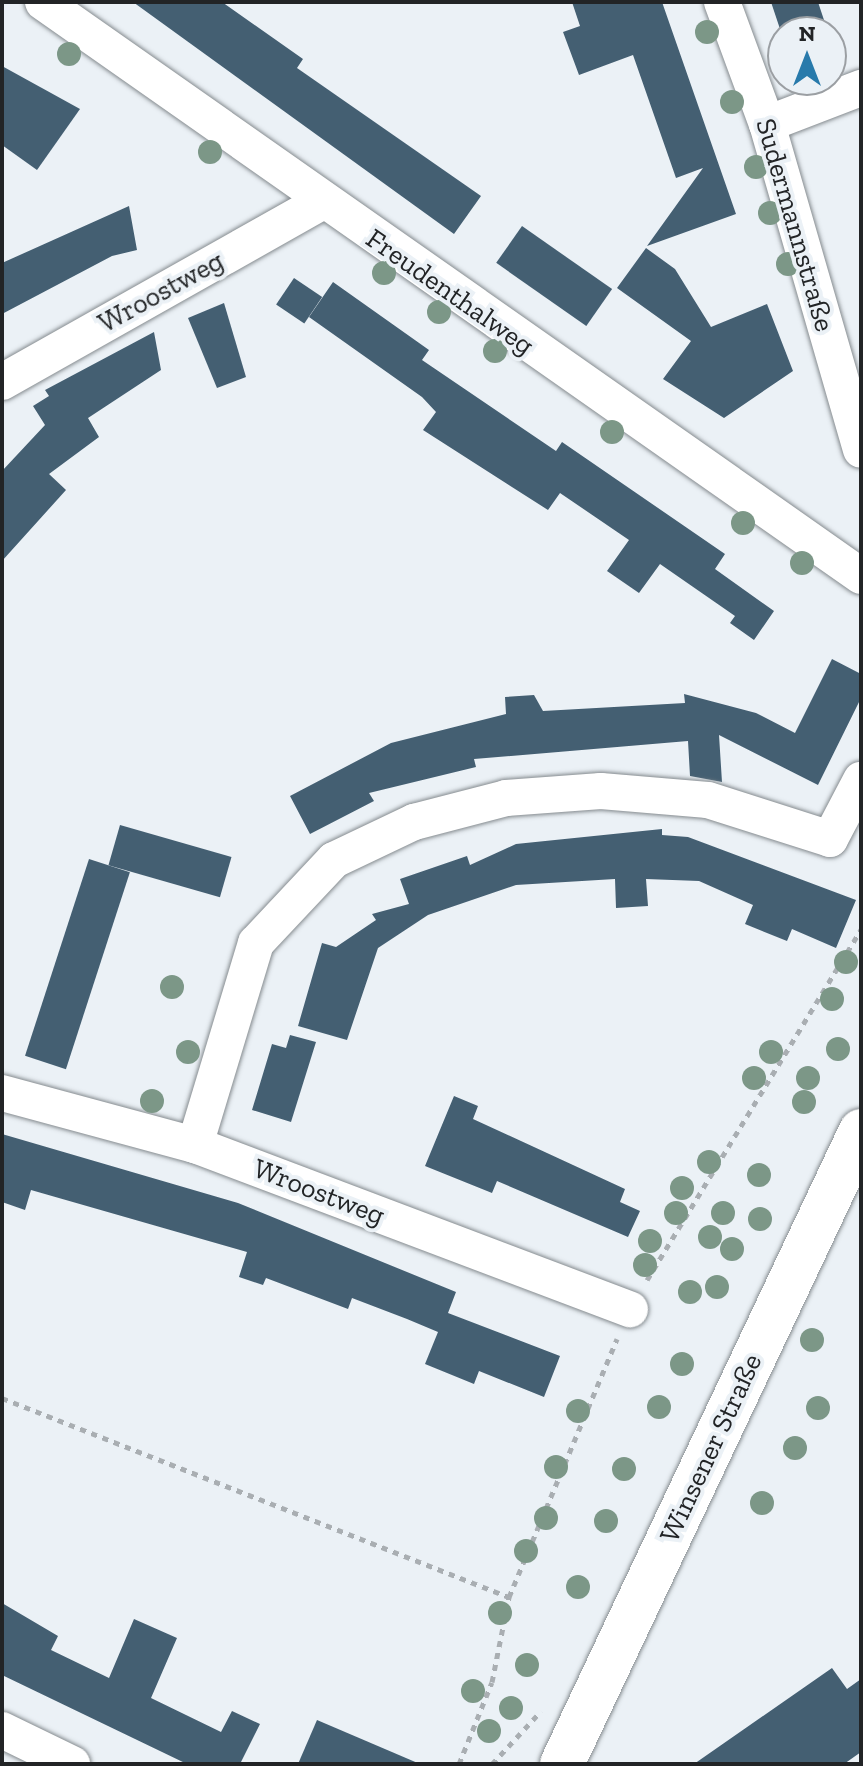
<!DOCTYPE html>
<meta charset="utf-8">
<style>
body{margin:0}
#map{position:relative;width:863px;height:1766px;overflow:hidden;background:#ebf1f6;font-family:"Zilla Slab",serif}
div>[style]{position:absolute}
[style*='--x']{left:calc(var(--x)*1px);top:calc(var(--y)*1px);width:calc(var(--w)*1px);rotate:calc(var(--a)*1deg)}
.building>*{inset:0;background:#445f72;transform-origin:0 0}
.path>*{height:5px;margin-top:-2.5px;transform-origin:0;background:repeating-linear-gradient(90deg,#a9aeb2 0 6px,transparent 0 12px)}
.roads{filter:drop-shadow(0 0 2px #858b8f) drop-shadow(0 0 2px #858b8f)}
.minor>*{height:36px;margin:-18px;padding:0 18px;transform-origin:18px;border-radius:18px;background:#fff}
.major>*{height:44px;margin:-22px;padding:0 22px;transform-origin:22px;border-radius:22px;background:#fff}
.trees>*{width:24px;height:24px;margin:-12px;border-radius:50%;background:#7c9787}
span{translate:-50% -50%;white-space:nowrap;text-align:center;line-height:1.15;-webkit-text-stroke:8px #ebf1f6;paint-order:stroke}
.street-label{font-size:28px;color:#222426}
.frame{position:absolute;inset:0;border:4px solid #222426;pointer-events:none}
.north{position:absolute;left:767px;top:16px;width:80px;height:80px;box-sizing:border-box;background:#ebf1f6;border:2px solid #9b9fa3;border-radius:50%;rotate:0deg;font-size:22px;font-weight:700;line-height:32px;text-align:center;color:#222426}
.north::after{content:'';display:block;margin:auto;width:28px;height:36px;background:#287aab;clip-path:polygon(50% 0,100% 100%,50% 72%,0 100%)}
</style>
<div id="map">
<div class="building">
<div style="clip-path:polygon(133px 2px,222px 2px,303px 59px,297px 68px,481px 196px,454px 234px)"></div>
<div style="clip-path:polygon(572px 2px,662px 2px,736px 214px,647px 246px,703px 168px,676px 178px,633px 55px,579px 75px,563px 32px,580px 26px)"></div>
<div style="clip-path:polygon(771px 2px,818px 2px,828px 32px,783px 32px,783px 38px)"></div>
<div style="clip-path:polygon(2px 66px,80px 109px,37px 170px,2px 145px)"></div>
<div style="clip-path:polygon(129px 206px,137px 250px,112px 256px,2px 314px,2px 263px)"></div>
<div style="left:522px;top:226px;width:110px;height:45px;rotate:35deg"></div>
<div style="clip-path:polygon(646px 248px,675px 269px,711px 327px,767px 304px,793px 371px,724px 418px,663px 379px,691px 341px,617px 288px)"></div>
<div style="left:294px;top:278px;width:34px;height:32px;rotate:34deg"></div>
<div style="clip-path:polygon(333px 282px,429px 350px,422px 360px,556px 451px,562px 442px,725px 554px,715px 569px,774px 611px,754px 640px,730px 623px,735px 616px,660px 564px,639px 593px,607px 571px,629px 540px,560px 493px,548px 510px,423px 430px,436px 412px,422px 397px,309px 317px)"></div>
<div style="clip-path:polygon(224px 303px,246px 377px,217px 388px,188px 318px)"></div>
<div style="clip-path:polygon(154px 332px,161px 370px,88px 418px,99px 437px,49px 474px,66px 490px,2px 561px,2px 471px,45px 425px,33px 406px,49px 396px,45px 390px)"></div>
<div style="clip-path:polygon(832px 659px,861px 674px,861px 698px,818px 785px,719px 735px,722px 782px,690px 776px,688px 741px,474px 759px,476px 767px,369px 793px,374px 801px,310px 834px,290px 796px,391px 743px,506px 714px,505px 697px,534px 695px,543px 711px,685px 703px,684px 694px,756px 713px,795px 733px)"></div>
<div style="left:120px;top:825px;width:116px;height:42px;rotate:16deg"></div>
<div style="clip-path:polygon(662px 829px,662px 835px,688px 837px,856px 900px,836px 948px,792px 929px,787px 941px,745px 924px,753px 905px,699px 881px,646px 879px,648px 906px,616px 908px,615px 879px,516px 885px,428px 915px,378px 948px,347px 1040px,298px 1026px,322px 943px,336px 947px,376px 920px,372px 914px,409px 904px,400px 879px,467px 856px,470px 865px,516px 844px)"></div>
<div style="left:89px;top:859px;width:43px;height:207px;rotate:18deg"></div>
<div style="clip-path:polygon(290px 1035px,316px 1042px,291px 1122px,252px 1110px,272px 1044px,286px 1048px)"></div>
<div style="clip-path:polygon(454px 1096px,478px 1106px,473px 1119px,625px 1189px,620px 1202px,640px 1211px,628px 1237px,497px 1181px,492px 1193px,425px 1166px)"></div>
<div style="clip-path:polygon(2px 1134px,238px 1203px,456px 1292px,448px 1313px,560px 1356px,544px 1397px,479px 1371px,474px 1384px,425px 1364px,438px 1332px,407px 1319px,352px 1298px,348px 1309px,266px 1278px,263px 1285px,239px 1277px,247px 1252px,31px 1190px,25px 1210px,2px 1202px)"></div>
<div style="clip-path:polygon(2px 1603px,58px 1636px,51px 1650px,109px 1678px,134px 1619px,177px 1638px,151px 1698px,221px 1732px,232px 1711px,260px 1724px,240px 1764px,187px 1764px,2px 1675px)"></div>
<div style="clip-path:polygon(832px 1668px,847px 1689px,861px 1679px,861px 1752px,844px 1764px,694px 1764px)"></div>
<div style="clip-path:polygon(317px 1720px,420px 1764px,298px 1764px)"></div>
</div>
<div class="path">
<div style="--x:647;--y:1280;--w:411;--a:-58.6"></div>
<div style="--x:2;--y:1398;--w:545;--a:21.43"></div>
<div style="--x:459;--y:1764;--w:88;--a:-68.1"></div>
<div style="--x:492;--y:1682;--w:87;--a:-78.7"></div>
<div style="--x:509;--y:1597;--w:280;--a:-67.3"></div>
<div style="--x:492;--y:1764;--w:72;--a:-47.2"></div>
</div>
<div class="roads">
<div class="minor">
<div style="--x:43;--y:2;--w:999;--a:35.06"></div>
<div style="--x:722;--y:2;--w:130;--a:69.8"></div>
<div style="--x:767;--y:124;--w:339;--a:73.9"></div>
<div style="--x:767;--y:124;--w:101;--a:-21"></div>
<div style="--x:2;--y:382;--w:365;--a:-29.4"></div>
<div style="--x:2;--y:1093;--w:200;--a:15.1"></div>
<div style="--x:195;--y:1145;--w:465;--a:20.7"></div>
<div style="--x:195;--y:1145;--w:211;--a:-73.2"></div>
<div style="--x:256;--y:943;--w:114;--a:-46.8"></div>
<div style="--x:334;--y:860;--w:89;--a:-25.4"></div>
<div style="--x:414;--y:822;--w:95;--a:-14.6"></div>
<div style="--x:506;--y:798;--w:95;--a:-4.2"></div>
<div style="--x:601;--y:791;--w:107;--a:4.8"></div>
<div style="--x:708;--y:800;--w:128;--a:17.7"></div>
<div style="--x:830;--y:839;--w:67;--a:-62.3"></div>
<div style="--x:2;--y:1730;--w:78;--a:25.9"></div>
</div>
<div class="major">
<div style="--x:562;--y:1764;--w:700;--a:-64.72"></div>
</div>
</div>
<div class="trees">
<div style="left:707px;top:32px"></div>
<div style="left:69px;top:54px"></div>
<div style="left:732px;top:102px"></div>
<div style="left:210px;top:152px"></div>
<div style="left:756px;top:167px"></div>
<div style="left:770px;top:213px"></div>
<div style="left:788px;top:264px"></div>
<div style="left:384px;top:273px"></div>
<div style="left:439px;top:312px"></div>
<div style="left:495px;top:351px"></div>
<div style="left:612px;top:432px"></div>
<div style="left:743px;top:523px"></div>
<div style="left:802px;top:563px"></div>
<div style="left:846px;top:962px"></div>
<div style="left:172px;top:987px"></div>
<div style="left:832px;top:999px"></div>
<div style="left:838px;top:1049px"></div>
<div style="left:188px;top:1052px"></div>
<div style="left:771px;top:1052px"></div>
<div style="left:754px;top:1078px"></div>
<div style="left:808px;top:1078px"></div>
<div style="left:152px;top:1101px"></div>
<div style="left:804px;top:1102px"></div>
<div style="left:709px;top:1162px"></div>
<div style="left:759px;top:1175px"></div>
<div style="left:682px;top:1188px"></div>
<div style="left:676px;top:1213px"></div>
<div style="left:723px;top:1213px"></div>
<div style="left:760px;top:1219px"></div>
<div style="left:710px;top:1237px"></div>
<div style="left:650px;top:1241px"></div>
<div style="left:732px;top:1249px"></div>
<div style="left:645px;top:1265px"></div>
<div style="left:717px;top:1287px"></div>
<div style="left:690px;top:1292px"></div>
<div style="left:812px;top:1340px"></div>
<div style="left:682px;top:1364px"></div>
<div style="left:659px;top:1407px"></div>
<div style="left:818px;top:1408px"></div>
<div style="left:578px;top:1411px"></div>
<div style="left:795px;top:1448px"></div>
<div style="left:556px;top:1467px"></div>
<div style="left:624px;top:1469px"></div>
<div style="left:762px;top:1503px"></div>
<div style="left:546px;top:1518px"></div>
<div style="left:606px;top:1521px"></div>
<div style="left:526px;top:1551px"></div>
<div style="left:578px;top:1587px"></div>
<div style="left:500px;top:1613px"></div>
<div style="left:527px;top:1665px"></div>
<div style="left:473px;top:1691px"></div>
<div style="left:511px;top:1708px"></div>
<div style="left:489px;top:1731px"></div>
</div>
<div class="street-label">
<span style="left:795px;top:225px;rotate:74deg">Sudermannstraße</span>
<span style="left:161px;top:292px;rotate:-29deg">Wroostweg</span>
<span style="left:450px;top:292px;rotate:35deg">Freudenthalweg</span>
<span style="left:319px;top:1192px;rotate:21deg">Wroostweg</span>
<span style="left:711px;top:1448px;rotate:-65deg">Winsener Straße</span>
</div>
<div class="frame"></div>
<div class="north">N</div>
</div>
